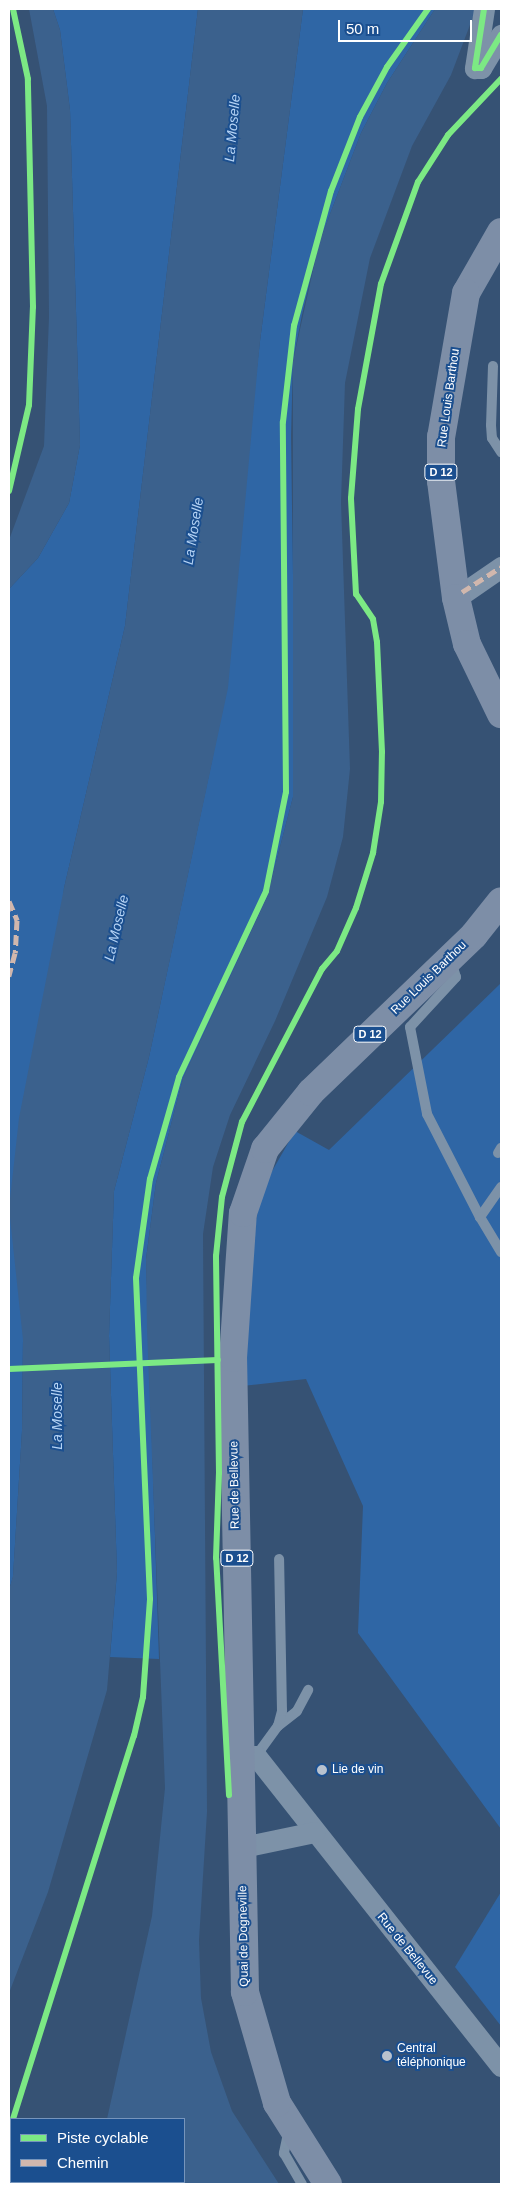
<!DOCTYPE html>
<meta charset="utf-8">
<style>
body{margin:0}
#map{position:relative;width:510px;height:2193px;overflow:hidden;background:#365274;font-family:Helvetica,sans-serif}
div>[style]{position:absolute}
[style*='--x']{left:calc(var(--x)*1px);top:calc(var(--y)*1px);width:calc(var(--w)*1px);rotate:calc(var(--a)*1deg)}
.green>*{inset:0;background:#2f66a5}
.water>*{inset:0;background:#3b618d}
.lane>*{height:10px;margin:-5px;padding:0 5px;transform-origin:5px;border-radius:5px;background:#7d92a8}
.street>*{height:21px;margin:-10.5px;padding:0 10.5px;transform-origin:10.5px;border-radius:10.5px;background:#7d92a8}
.primary>*{height:28px;margin:-14px;padding:0 14px;transform-origin:14px;border-radius:14px;background:#7d8ea7}
.quiet>*{height:5px;margin-top:-2.5px;transform-origin:0;background:repeating-linear-gradient(90deg,#d1b7ad 0 10px,transparent 0 15px)}
.cycleway>*{height:6px;margin:-3px;padding:0 3px;transform-origin:3px;border-radius:3px;background:#7ce984}
.dots>*{width:14px;height:14px;translate:-50% -50%;box-sizing:border-box;border:2px solid #1b4f8f;border-radius:50%}
span{translate:-50% -50%;white-space:nowrap;text-align:center;line-height:1.15;-webkit-text-stroke:4px #1b4f8f;paint-order:stroke}
.shield-label span{padding:1px 4px;background:#1b4f8f;border:1px solid;border-radius:4px;-webkit-text-stroke-width:0}
.shield-label{font-size:11px;color:#fff;font-weight:700}
.street-label{font-size:12px;color:#fff}
.poi-label{font-size:12px;color:#fff}
.left{translate:0 -50%;text-align:left}
.water-label{font-size:14px;color:#b5d3f5;font-style:italic}
.frame{position:absolute;inset:0;border:10px solid #fff;pointer-events:none}
.legend{position:absolute;left:10px;top:2118px;width:175px;height:65px;box-sizing:border-box;background:#1b4f8f;border:1px solid #7695bc;margin:0;padding:6px 9px;list-style:none;font-size:15px;color:#fff}
.legend li{display:flex;align-items:center;gap:10px;height:25px}
.legend b{width:25px;border:1px solid #7695bc}
.scale{position:absolute;left:338px;top:20px;width:134px;height:22px;box-sizing:border-box;border:2px solid #fff;border-top:0;padding-left:6px;font-size:15px;line-height:18px;white-space:nowrap;color:#fff;-webkit-text-stroke:4px #1b4f8f;paint-order:stroke}
</style>
<div id="map">
<div class="green">
<div style="clip-path:polygon(53px 9px,198px 9px,125px 626px,64px 888px,23px 1340px,22px 1431px,13px 1577px,9px 1590px,9px 589px,38px 558px,69px 503px,80px 445px,70px 110px,60px 30px)"></div>
<div style="clip-path:polygon(303px 9px,435px 9px,387px 83px,361px 133px,319px 243px,302px 315px,293px 361px,291px 436px,295px 715px,293px 797px,267px 897px,183px 1078px,156px 1183px,146px 1259px,159px 1659px,110px 1657px,117px 1572px,109px 1336px,114px 1191px,149px 1057px,213px 756px,260px 341px)"></div>
<div style="clip-path:polygon(501px 983px,501px 1829px,358px 1633px,363px 1506px,306px 1379px,242px 1386px,250px 1248px,263px 1187px,295px 1131px,329px 1150px)"></div>
<div style="clip-path:polygon(501px 1892px,501px 2026px,455px 1967px)"></div>
</div>
<div class="water">
<div style="clip-path:polygon(29px 9px,53px 9px,60px 30px,70px 110px,80px 445px,69px 503px,38px 558px,9px 589px,9px 540px,44px 446px,49px 317px,47px 106px)"></div>
<div style="clip-path:polygon(198px 9px,303px 9px,260px 341px,228px 688px,149px 1057px,114px 1191px,109px 1336px,117px 1572px,107px 1690px,48px 1892px,9px 1993px,9px 1590px,13px 1576px,22px 1431px,23px 1340px,9px 1208px,19px 1118px,64px 888px,125px 626px)"></div>
<div style="clip-path:polygon(435px 9px,476px 9px,451px 75px,412px 146px,370px 258px,345px 383px,341px 502px,350px 769px,343px 837px,327px 897px,275px 1021px,230px 1115px,213px 1167px,203px 1234px,207px 1812px,199px 1940px,201px 1998px,211px 2052px,232px 2111px,279px 2184px,93px 2184px,184px 2182px,184px 2119px,107px 2119px,152px 1916px,165px 1788px,147px 1330px,146px 1259px,156px 1183px,183px 1078px,267px 897px,293px 797px,293px 361px,319px 243px,361px 133px,387px 83px)"></div>
</div>
<div class="lane">
<div style="--x:493;--y:366;--w:59;--a:91.9"></div>
<div style="--x:491;--y:425;--w:13;--a:86"></div>
<div style="--x:492;--y:438;--w:17;--a:57"></div>
<div style="--x:451;--y:961;--w:17;--a:73"></div>
<div style="--x:456;--y:977;--w:68;--a:132.6"></div>
<div style="--x:410;--y:1027;--w:89;--a:78.9"></div>
<div style="--x:427;--y:1114;--w:116;--a:62.8"></div>
<div style="--x:498;--y:1153;--w:6;--a:-59"></div>
<div style="--x:501;--y:1187;--w:37;--a:125"></div>
<div style="--x:480;--y:1217;--w:41;--a:59"></div>
<div style="--x:278;--y:1726;--w:24;--a:-38"></div>
<div style="--x:297;--y:1711;--w:24;--a:-62"></div>
<div style="--x:256;--y:1756;--w:37;--a:-54"></div>
<div style="--x:278;--y:1726;--w:16;--a:-75"></div>
<div style="--x:282;--y:1711;--w:152;--a:-91.1"></div>
<div style="--x:289;--y:2129;--w:25;--a:102"></div>
<div style="--x:284;--y:2153;--w:36;--a:60"></div>
</div>
<div class="street">
<div style="--x:484;--y:9;--w:60;--a:98.7"></div>
<div style="--x:475;--y:68;--w:6;--a:0"></div>
<div style="--x:481;--y:68;--w:39;--a:-59"></div>
<div style="--x:456;--y:598;--w:55;--a:-34.6"></div>
<div style="--x:241;--y:1758;--w:15;--a:-8"></div>
<div style="--x:256;--y:1756;--w:395;--a:51.7"></div>
<div style="--x:243;--y:1847;--w:73;--a:-11.9"></div>
</div>
<div class="primary">
<div style="--x:501;--y:232;--w:70;--a:119.8"></div>
<div style="--x:466;--y:293;--w:146;--a:99.8"></div>
<div style="--x:441;--y:437;--w:44;--a:90"></div>
<div style="--x:441;--y:481;--w:118;--a:82.7"></div>
<div style="--x:456;--y:598;--w:47;--a:76.6"></div>
<div style="--x:467;--y:644;--w:78;--a:64.1"></div>
<div style="--x:328;--y:2184;--w:96;--a:-122.2"></div>
<div style="--x:277;--y:2103;--w:116;--a:-106.1"></div>
<div style="--x:245;--y:1992;--w:634;--a:-91.08"></div>
<div style="--x:233;--y:1358;--w:145;--a:-86.1"></div>
<div style="--x:243;--y:1213;--w:68;--a:-71"></div>
<div style="--x:265;--y:1149;--w:73;--a:-51.1"></div>
<div style="--x:311;--y:1092;--w:226;--a:-43.9"></div>
<div style="--x:474;--y:935;--w:43;--a:-51.5"></div>
</div>
<div class="quiet">
<div style="--x:462;--y:592;--w:46;--a:-32.7"></div>
<div style="--x:9;--y:901;--w:21;--a:67"></div>
<div style="--x:17;--y:920;--w:33;--a:93"></div>
<div style="--x:15;--y:953;--w:24;--a:105"></div>
</div>
<div class="cycleway">
<div style="--x:484;--y:9;--w:60;--a:98.7"></div>
<div style="--x:475;--y:68;--w:6;--a:0"></div>
<div style="--x:481;--y:68;--w:39;--a:-59"></div>
<div style="--x:9;--y:491;--w:88;--a:-76.9"></div>
<div style="--x:29;--y:405;--w:98;--a:-87.7"></div>
<div style="--x:33;--y:307;--w:228;--a:-91.3"></div>
<div style="--x:28;--y:79;--w:72;--a:-102.1"></div>
<div style="--x:9;--y:1369;--w:209;--a:-2.5"></div>
<div style="--x:229;--y:1795;--w:237;--a:-93.1"></div>
<div style="--x:216;--y:1558;--w:85;--a:-88"></div>
<div style="--x:219;--y:1473;--w:217;--a:-90.8"></div>
<div style="--x:216;--y:1256;--w:59;--a:-84.2"></div>
<div style="--x:222;--y:1197;--w:78;--a:-75.1"></div>
<div style="--x:242;--y:1122;--w:173;--a:-62.4"></div>
<div style="--x:322;--y:969;--w:23;--a:-50"></div>
<div style="--x:337;--y:951;--w:47;--a:-66.2"></div>
<div style="--x:356;--y:908;--w:58;--a:-72.8"></div>
<div style="--x:373;--y:853;--w:52;--a:-81.1"></div>
<div style="--x:381;--y:802;--w:50;--a:-88.9"></div>
<div style="--x:382;--y:752;--w:110;--a:-92.6"></div>
<div style="--x:377;--y:642;--w:23;--a:-100"></div>
<div style="--x:373;--y:619;--w:30;--a:-124"></div>
<div style="--x:356;--y:594;--w:96;--a:-93"></div>
<div style="--x:351;--y:498;--w:89;--a:-85.5"></div>
<div style="--x:358;--y:409;--w:127;--a:-79.6"></div>
<div style="--x:381;--y:284;--w:109;--a:-70.1"></div>
<div style="--x:418;--y:182;--w:56;--a:-57.4"></div>
<div style="--x:448;--y:135;--w:77;--a:-46.6"></div>
<div style="--x:13;--y:2119;--w:402;--a:-72.5"></div>
<div style="--x:134;--y:1736;--w:40;--a:-77"></div>
<div style="--x:143;--y:1697;--w:98;--a:-85.9"></div>
<div style="--x:150;--y:1599;--w:321;--a:-92.5"></div>
<div style="--x:136;--y:1278;--w:100;--a:-82"></div>
<div style="--x:150;--y:1179;--w:106;--a:-74.1"></div>
<div style="--x:179;--y:1077;--w:205;--a:-64.9"></div>
<div style="--x:266;--y:891;--w:101;--a:-78.6"></div>
<div style="--x:286;--y:792;--w:370;--a:-90.5"></div>
<div style="--x:283;--y:422;--w:97;--a:-83.5"></div>
<div style="--x:294;--y:326;--w:140;--a:-74.7"></div>
<div style="--x:331;--y:191;--w:79;--a:-68.6"></div>
<div style="--x:360;--y:117;--w:57;--a:-61.6"></div>
<div style="--x:387;--y:67;--w:71;--a:-54.7"></div>
</div>
<div class="dots">
<div style="left:322px;top:1770px;background:#b9c2ce"></div>
<div style="left:387px;top:2056px;background:#b9c2ce"></div>
</div>
<div class="shield-label">
<span style="left:441px;top:472px">D 12</span>
<span style="left:370px;top:1034px">D 12</span>
<span style="left:237px;top:1558px">D 12</span>
</div>
<div class="street-label">
<span style="left:449px;top:398px;rotate:-82deg">Rue Louis Barthou</span>
<span style="left:429px;top:978px;rotate:-44deg">Rue Louis Barthou</span>
<span style="left:235px;top:1485px;rotate:-91deg">Rue de Bellevue</span>
<span style="left:244px;top:1936px;rotate:-91deg">Quai de Dogneville</span>
<span style="left:407px;top:1949px;rotate:51deg">Rue de Bellevue</span>
</div>
<div class="poi-label">
<span class="left" style="left:332px;top:1770px">Lie de vin</span>
<span class="left" style="left:397px;top:2056px">Central<br>téléphonique</span>
</div>
<div class="water-label">
<span style="left:232px;top:128px;rotate:-85deg">La Moselle</span>
<span style="left:193px;top:531px;rotate:-81deg">La Moselle</span>
<span style="left:116px;top:928px;rotate:-77deg">La Moselle</span>
<span style="left:57px;top:1416px;rotate:-90deg">La Moselle</span>
</div>
<div class="frame"></div>
<ul class="legend">
<li><b style="height:6px;background:#7ce984"></b>Piste cyclable</li>
<li><b style="height:6px;background:#d1b7ad"></b>Chemin</li>
</ul>
<div class="scale">50 m</div>
</div>
